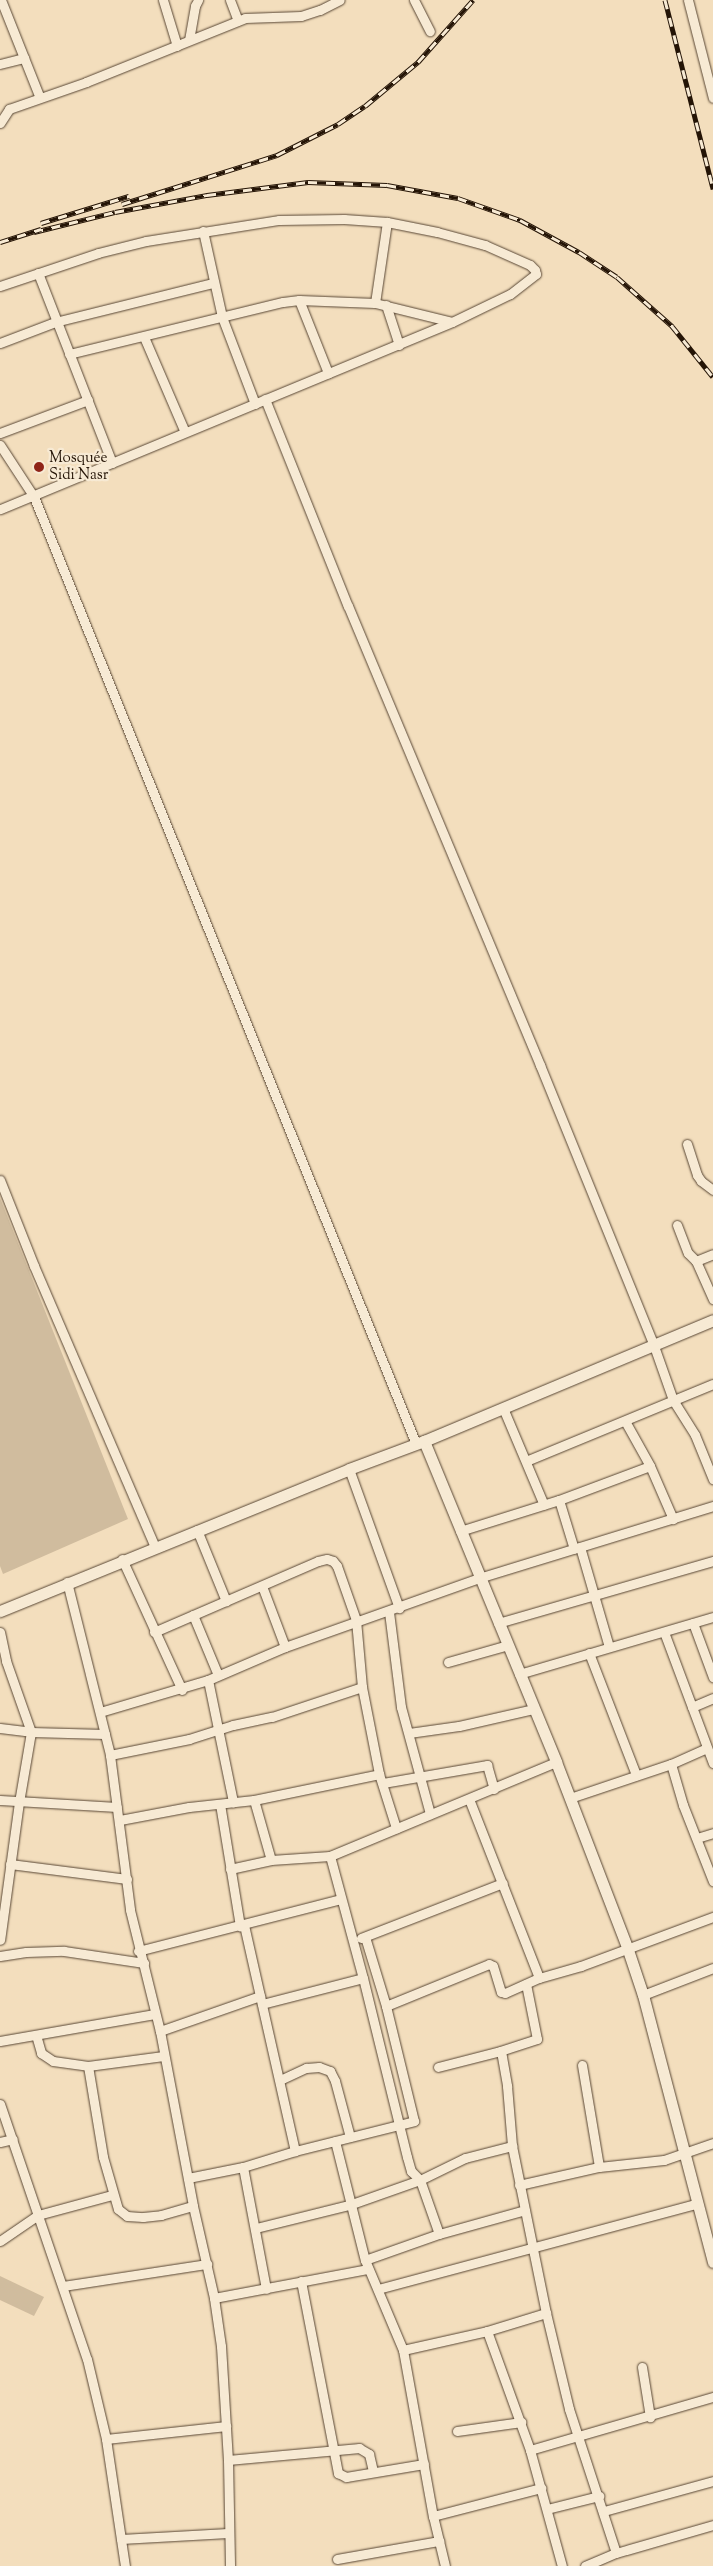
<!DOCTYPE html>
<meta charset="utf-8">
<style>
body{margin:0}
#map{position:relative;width:713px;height:2566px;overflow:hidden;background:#f3debd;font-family:"Sorts Mill Goudy",serif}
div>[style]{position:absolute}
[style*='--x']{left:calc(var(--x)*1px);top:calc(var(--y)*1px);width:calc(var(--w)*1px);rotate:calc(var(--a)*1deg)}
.green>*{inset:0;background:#d0bc9e}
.roads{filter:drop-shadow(0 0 1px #584634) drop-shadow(0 0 1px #584634)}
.minor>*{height:9px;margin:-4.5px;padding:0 4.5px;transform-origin:4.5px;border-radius:4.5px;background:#f7ead4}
.tertiary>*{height:11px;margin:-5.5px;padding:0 5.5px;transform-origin:5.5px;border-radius:5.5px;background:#f7ead4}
.rail>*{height:5px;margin-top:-2.5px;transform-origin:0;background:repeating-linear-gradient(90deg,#f7ead4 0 9px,#241406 0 18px);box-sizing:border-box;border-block:1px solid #241406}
.dots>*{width:14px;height:14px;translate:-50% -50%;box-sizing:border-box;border:2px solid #f7ead4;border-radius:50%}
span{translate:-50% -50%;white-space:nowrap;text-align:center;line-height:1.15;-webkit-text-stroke:4.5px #f7ead4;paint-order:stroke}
.poi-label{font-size:15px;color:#241406}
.left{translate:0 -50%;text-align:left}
</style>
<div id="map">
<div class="green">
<div style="clip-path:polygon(0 1198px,128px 1519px,3px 1574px,0 1566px)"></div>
<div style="clip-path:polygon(0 2276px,44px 2297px,34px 2316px,0 2300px)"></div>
</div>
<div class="roads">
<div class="minor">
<div style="--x:1;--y:0;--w:105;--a:68.3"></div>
<div style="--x:163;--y:0;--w:48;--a:73.1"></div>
<div style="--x:230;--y:0;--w:22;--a:69"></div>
<div style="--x:414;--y:0;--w:35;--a:63"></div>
<div style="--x:688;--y:0;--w:101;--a:75.7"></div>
<div style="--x:189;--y:40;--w:35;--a:-80"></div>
<div style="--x:195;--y:6;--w:7;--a:-63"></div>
<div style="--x:0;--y:64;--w:25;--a:-14"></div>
<div style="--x:0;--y:123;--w:17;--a:-57"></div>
<div style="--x:9;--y:109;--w:82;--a:-19.3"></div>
<div style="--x:86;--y:82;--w:171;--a:-21.9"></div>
<div style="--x:245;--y:18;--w:56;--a:-2"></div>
<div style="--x:301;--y:16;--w:20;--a:-18"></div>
<div style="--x:320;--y:10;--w:22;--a:-27"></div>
<div style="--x:203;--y:231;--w:88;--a:77.5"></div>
<div style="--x:222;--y:317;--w:93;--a:69.2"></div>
<div style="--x:38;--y:273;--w:204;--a:68.7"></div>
<div style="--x:0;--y:286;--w:103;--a:-18.6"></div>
<div style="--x:98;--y:253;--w:49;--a:-14"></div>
<div style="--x:146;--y:241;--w:135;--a:-9"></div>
<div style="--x:279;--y:220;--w:65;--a:-0.9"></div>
<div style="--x:344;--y:219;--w:43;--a:4"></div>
<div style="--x:387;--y:222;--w:51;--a:11.3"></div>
<div style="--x:437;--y:232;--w:50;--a:15.2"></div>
<div style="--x:485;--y:245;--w:49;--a:24"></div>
<div style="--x:530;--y:265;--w:7;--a:45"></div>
<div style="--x:535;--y:270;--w:4;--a:76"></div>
<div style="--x:536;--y:274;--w:33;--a:142"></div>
<div style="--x:510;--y:294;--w:64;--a:154.2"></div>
<div style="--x:452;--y:322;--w:489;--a:157.5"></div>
<div style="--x:299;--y:300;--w:79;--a:68.3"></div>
<div style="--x:375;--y:303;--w:82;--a:-81.6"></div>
<div style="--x:386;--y:305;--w:42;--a:72"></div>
<div style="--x:144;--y:337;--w:103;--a:66.7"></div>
<div style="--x:0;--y:343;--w:59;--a:-20.9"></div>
<div style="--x:55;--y:322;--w:163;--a:-13.9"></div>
<div style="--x:69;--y:354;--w:220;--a:-13.7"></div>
<div style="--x:283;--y:302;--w:16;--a:-7"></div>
<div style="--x:299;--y:300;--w:76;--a:2.3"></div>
<div style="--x:375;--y:303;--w:79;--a:13.9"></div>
<div style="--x:265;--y:399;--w:223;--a:68.2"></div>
<div style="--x:348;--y:606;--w:498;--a:67.3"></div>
<div style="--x:540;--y:1065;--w:303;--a:67.9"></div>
<div style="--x:654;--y:1346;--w:57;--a:70.6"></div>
<div style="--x:673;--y:1400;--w:41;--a:57.8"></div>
<div style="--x:695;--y:1435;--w:48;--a:67.8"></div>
<div style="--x:0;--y:433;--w:94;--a:-20.6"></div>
<div style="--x:0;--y:445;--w:62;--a:56.8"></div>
<div style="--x:34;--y:497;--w:1021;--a:68.03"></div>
<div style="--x:687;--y:1144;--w:33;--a:72"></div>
<div style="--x:697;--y:1175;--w:7;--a:56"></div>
<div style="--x:701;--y:1181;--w:15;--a:37"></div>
<div style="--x:0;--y:1180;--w:92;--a:68.4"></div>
<div style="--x:34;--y:1266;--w:306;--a:66.7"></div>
<div style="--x:677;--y:1225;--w:30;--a:69"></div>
<div style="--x:688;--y:1253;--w:11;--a:45"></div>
<div style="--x:696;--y:1261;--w:42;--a:65.9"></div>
<div style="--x:696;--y:1261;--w:18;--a:-22"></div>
<div style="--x:503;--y:1408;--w:105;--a:67.1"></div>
<div style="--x:625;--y:1421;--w:51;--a:60.9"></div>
<div style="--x:650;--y:1466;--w:58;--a:66.5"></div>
<div style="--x:526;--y:1461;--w:202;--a:-22.4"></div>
<div style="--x:349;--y:1469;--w:148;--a:70.2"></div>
<div style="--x:559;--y:1500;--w:51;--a:73"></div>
<div style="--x:197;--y:1530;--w:77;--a:67.8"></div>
<div style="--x:460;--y:1531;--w:104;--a:-17.4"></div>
<div style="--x:559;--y:1500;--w:97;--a:-20.5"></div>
<div style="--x:580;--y:1547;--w:104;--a:73.8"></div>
<div style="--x:122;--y:1559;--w:144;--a:65.4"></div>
<div style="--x:67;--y:1582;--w:178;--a:76"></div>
<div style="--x:110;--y:1755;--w:156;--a:82.6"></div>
<div style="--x:130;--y:1910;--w:125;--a:76.1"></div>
<div style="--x:160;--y:2031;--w:178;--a:79.3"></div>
<div style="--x:193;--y:2206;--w:94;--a:77.1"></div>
<div style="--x:214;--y:2298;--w:49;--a:81.7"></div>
<div style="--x:221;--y:2346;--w:114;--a:86.5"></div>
<div style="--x:228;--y:2460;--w:106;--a:88.9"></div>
<div style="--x:262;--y:1586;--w:65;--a:69.3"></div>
<div style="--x:389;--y:1612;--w:96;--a:82.8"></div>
<div style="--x:401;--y:1707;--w:111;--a:74.8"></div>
<div style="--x:193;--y:1615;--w:65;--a:67.4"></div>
<div style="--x:498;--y:1623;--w:224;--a:-16.1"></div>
<div style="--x:693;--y:1623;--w:58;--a:69.7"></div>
<div style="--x:0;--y:1632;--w:30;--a:78"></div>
<div style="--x:6;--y:1661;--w:75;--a:70.6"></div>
<div style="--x:31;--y:1732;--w:71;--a:99.7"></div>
<div style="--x:19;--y:1802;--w:139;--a:97.8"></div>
<div style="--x:154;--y:1632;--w:179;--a:-23.4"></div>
<div style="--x:318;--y:1561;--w:9;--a:-13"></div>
<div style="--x:327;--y:1559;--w:6;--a:18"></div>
<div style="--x:333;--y:1561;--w:6;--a:51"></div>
<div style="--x:337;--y:1566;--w:57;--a:70.6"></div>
<div style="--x:356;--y:1620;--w:67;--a:84.9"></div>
<div style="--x:362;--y:1687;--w:89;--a:78.9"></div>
<div style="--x:379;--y:1774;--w:57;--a:72.5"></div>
<div style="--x:664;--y:1632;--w:140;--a:69.5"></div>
<div style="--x:589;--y:1653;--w:131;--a:68.9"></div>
<div style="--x:448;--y:1662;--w:62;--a:-15.8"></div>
<div style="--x:519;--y:1674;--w:202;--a:-16.4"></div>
<div style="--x:208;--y:1680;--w:125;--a:78.4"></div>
<div style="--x:692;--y:1707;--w:23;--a:-23"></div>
<div style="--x:100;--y:1712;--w:113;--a:-16.5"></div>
<div style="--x:208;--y:1680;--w:84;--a:-23.2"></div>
<div style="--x:285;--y:1647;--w:206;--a:-19.6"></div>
<div style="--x:479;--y:1578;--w:245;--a:-17.1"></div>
<div style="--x:0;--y:1728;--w:31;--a:7"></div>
<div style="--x:31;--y:1732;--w:74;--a:1.5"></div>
<div style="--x:409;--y:1733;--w:50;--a:-8"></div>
<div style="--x:459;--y:1726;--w:77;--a:-12.8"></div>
<div style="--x:110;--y:1755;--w:81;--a:-11.4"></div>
<div style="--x:189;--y:1739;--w:46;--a:-17.7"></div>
<div style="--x:233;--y:1725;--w:40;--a:-12"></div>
<div style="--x:272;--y:1717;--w:95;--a:-18.4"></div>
<div style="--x:671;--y:1764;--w:43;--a:73.7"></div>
<div style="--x:683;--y:1805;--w:82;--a:68.5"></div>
<div style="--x:383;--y:1783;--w:106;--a:-9.8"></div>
<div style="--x:487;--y:1765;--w:25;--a:74"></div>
<div style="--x:570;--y:1798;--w:107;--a:-18.6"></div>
<div style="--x:671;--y:1764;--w:39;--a:-24"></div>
<div style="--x:469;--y:1799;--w:192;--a:68.6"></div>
<div style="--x:0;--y:1800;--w:117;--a:3.4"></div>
<div style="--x:254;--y:1800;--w:62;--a:74.2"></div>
<div style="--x:220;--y:1804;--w:124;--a:80.7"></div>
<div style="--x:120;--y:1820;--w:70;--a:-10.7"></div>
<div style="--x:189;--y:1807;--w:65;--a:-6.1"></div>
<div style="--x:254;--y:1800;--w:128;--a:-11.7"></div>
<div style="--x:697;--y:1838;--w:17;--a:-17"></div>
<div style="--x:330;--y:1856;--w:126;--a:74.9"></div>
<div style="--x:363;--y:1978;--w:184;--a:76.2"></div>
<div style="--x:407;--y:2157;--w:15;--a:74"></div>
<div style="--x:411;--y:2171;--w:13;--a:45"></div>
<div style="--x:420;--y:2180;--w:57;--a:70.6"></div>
<div style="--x:10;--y:1864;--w:118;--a:7.3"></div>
<div style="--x:230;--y:1869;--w:42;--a:-12.4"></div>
<div style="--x:271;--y:1860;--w:59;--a:-3.9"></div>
<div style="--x:330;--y:1856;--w:245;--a:-22.6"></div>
<div style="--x:244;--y:1925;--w:232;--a:77.3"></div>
<div style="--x:361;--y:1938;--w:152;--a:-21.2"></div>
<div style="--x:138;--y:1951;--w:209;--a:-14.4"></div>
<div style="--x:0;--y:1956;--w:26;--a:-9"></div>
<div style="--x:26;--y:1952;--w:38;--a:-2"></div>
<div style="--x:64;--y:1951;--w:81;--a:8.5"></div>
<div style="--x:526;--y:1984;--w:56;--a:78.7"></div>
<div style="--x:537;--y:2039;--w:38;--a:162"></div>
<div style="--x:501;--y:2051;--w:36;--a:80"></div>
<div style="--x:507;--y:2086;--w:60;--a:85.2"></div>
<div style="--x:512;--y:2146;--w:170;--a:78.5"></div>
<div style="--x:546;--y:2313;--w:99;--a:76.5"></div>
<div style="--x:569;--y:2409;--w:151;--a:71.9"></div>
<div style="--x:643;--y:1995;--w:75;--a:-21.1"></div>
<div style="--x:262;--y:2004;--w:104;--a:-14.4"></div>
<div style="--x:386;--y:2006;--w:111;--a:-22.2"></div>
<div style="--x:489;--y:1964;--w:4;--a:27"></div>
<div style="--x:493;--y:1966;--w:27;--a:73"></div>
<div style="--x:501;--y:1992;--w:4;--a:14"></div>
<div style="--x:505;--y:1993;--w:37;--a:-24"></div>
<div style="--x:539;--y:1978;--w:44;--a:-15.9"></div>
<div style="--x:581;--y:1966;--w:141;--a:-20.4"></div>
<div style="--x:160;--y:2031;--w:106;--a:-19.3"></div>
<div style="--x:36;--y:2035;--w:19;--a:74"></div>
<div style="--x:41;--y:2053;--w:14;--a:34"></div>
<div style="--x:53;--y:2061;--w:35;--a:8"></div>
<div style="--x:88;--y:2066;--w:76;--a:-7.6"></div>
<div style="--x:0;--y:2041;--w:157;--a:-9.9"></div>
<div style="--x:582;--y:2065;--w:103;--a:80.5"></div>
<div style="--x:88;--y:2066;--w:92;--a:80.6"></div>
<div style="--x:103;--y:2157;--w:54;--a:73.9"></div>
<div style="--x:118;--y:2209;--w:11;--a:38"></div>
<div style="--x:127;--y:2216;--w:16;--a:4"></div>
<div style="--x:143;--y:2217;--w:18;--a:-6"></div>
<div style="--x:161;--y:2215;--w:33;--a:-16"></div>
<div style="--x:438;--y:2067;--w:65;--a:-14.3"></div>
<div style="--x:280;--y:2080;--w:29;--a:-25"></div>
<div style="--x:306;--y:2068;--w:13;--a:-4"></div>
<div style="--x:319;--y:2067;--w:12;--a:20"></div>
<div style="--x:330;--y:2071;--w:11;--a:63"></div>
<div style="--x:335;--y:2081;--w:58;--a:75"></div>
<div style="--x:0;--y:2104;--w:269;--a:71.2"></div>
<div style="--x:87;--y:2359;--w:82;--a:76.6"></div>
<div style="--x:106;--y:2439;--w:128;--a:81.5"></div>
<div style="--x:335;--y:2141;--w:123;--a:75.9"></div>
<div style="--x:365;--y:2260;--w:98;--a:67.1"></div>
<div style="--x:403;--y:2350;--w:169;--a:79.8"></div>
<div style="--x:433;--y:2516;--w:51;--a:76.5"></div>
<div style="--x:0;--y:2142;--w:13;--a:-13"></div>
<div style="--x:243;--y:2167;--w:124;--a:79.3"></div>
<div style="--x:188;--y:2178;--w:56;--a:-11.3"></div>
<div style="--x:243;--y:2167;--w:54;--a:-17.1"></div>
<div style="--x:295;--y:2151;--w:123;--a:-14.1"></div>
<div style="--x:414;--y:2121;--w:118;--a:-103.7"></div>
<div style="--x:386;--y:2006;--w:72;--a:-106.9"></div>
<div style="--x:519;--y:2185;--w:82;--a:-12.7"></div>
<div style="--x:599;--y:2167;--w:65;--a:-6.1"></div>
<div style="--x:664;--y:2160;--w:52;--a:-19.1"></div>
<div style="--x:256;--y:2228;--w:96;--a:-13.9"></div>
<div style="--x:349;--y:2205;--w:75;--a:-19.4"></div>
<div style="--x:420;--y:2180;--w:50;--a:-26.1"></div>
<div style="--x:465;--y:2158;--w:49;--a:-14.3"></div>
<div style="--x:0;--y:2241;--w:46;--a:-34.4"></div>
<div style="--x:38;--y:2215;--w:77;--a:-15.1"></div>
<div style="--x:365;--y:2260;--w:78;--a:-19.4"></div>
<div style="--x:439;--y:2234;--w:89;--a:-15.6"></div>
<div style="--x:301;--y:2281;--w:196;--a:79.1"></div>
<div style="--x:338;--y:2473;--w:9;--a:27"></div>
<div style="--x:346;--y:2477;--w:79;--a:-9.5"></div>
<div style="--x:63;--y:2286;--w:146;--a:-8.7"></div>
<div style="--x:378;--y:2289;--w:331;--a:-15"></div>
<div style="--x:214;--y:2298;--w:157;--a:-10.7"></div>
<div style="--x:487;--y:2331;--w:127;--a:70.1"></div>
<div style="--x:530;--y:2450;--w:120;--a:74.6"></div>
<div style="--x:403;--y:2350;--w:86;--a:-12.7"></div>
<div style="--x:487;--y:2331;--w:62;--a:-17"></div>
<div style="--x:642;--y:2367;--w:51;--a:80.9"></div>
<div style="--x:457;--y:2431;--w:65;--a:-8"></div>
<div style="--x:106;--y:2439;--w:121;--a:-6.2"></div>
<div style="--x:530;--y:2450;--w:191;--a:-16.2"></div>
<div style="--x:228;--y:2460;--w:132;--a:-5.2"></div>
<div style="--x:359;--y:2448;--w:12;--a:31"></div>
<div style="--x:369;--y:2454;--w:18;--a:77"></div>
<div style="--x:547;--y:2509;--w:54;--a:-14"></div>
<div style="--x:604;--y:2511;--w:113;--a:-15.4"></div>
<div style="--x:433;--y:2516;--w:112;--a:-14.5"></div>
<div style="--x:121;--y:2539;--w:107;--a:-3.2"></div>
<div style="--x:337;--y:2559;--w:104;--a:-10"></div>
<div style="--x:585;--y:2566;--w:34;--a:-23"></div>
<div style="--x:616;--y:2553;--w:101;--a:-16.1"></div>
</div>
<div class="tertiary">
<div style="--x:424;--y:1441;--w:347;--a:67.6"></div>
<div style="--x:556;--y:1762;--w:201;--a:69"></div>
<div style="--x:628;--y:1950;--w:47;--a:71.6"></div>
<div style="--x:643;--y:1995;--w:276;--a:75.3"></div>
<div style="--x:0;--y:1611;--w:377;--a:-22.1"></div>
<div style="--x:349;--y:1469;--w:80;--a:-20.5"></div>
<div style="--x:424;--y:1441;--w:313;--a:-22.7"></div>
</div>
</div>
<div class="rail">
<div style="--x:665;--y:0;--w:195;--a:75.7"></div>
<div style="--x:122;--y:204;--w:163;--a:-17.5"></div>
<div style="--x:277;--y:155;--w:68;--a:-26.9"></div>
<div style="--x:338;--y:124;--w:32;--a:-34"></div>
<div style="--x:365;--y:106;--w:69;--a:-39.7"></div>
<div style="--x:418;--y:62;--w:83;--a:-48.4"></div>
<div style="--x:41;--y:223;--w:92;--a:-17.1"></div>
<div style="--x:34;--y:232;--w:83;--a:-13.9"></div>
<div style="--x:115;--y:212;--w:94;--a:-10.5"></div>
<div style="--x:207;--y:195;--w:102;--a:-7.3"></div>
<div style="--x:308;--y:182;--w:79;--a:2.2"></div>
<div style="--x:387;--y:185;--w:72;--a:10.4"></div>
<div style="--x:458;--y:198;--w:66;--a:19.5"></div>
<div style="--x:520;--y:220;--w:67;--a:28.5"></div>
<div style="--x:579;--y:252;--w:45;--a:33.3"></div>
<div style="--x:617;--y:277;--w:74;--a:41.7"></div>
<div style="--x:672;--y:326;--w:65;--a:51.2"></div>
<div style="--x:0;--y:242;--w:43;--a:-17.6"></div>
</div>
<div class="dots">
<div style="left:39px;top:467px;background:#8f2418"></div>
</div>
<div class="poi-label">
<span class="left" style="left:49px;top:467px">Mosquée<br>Sidi Nasr</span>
</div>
</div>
